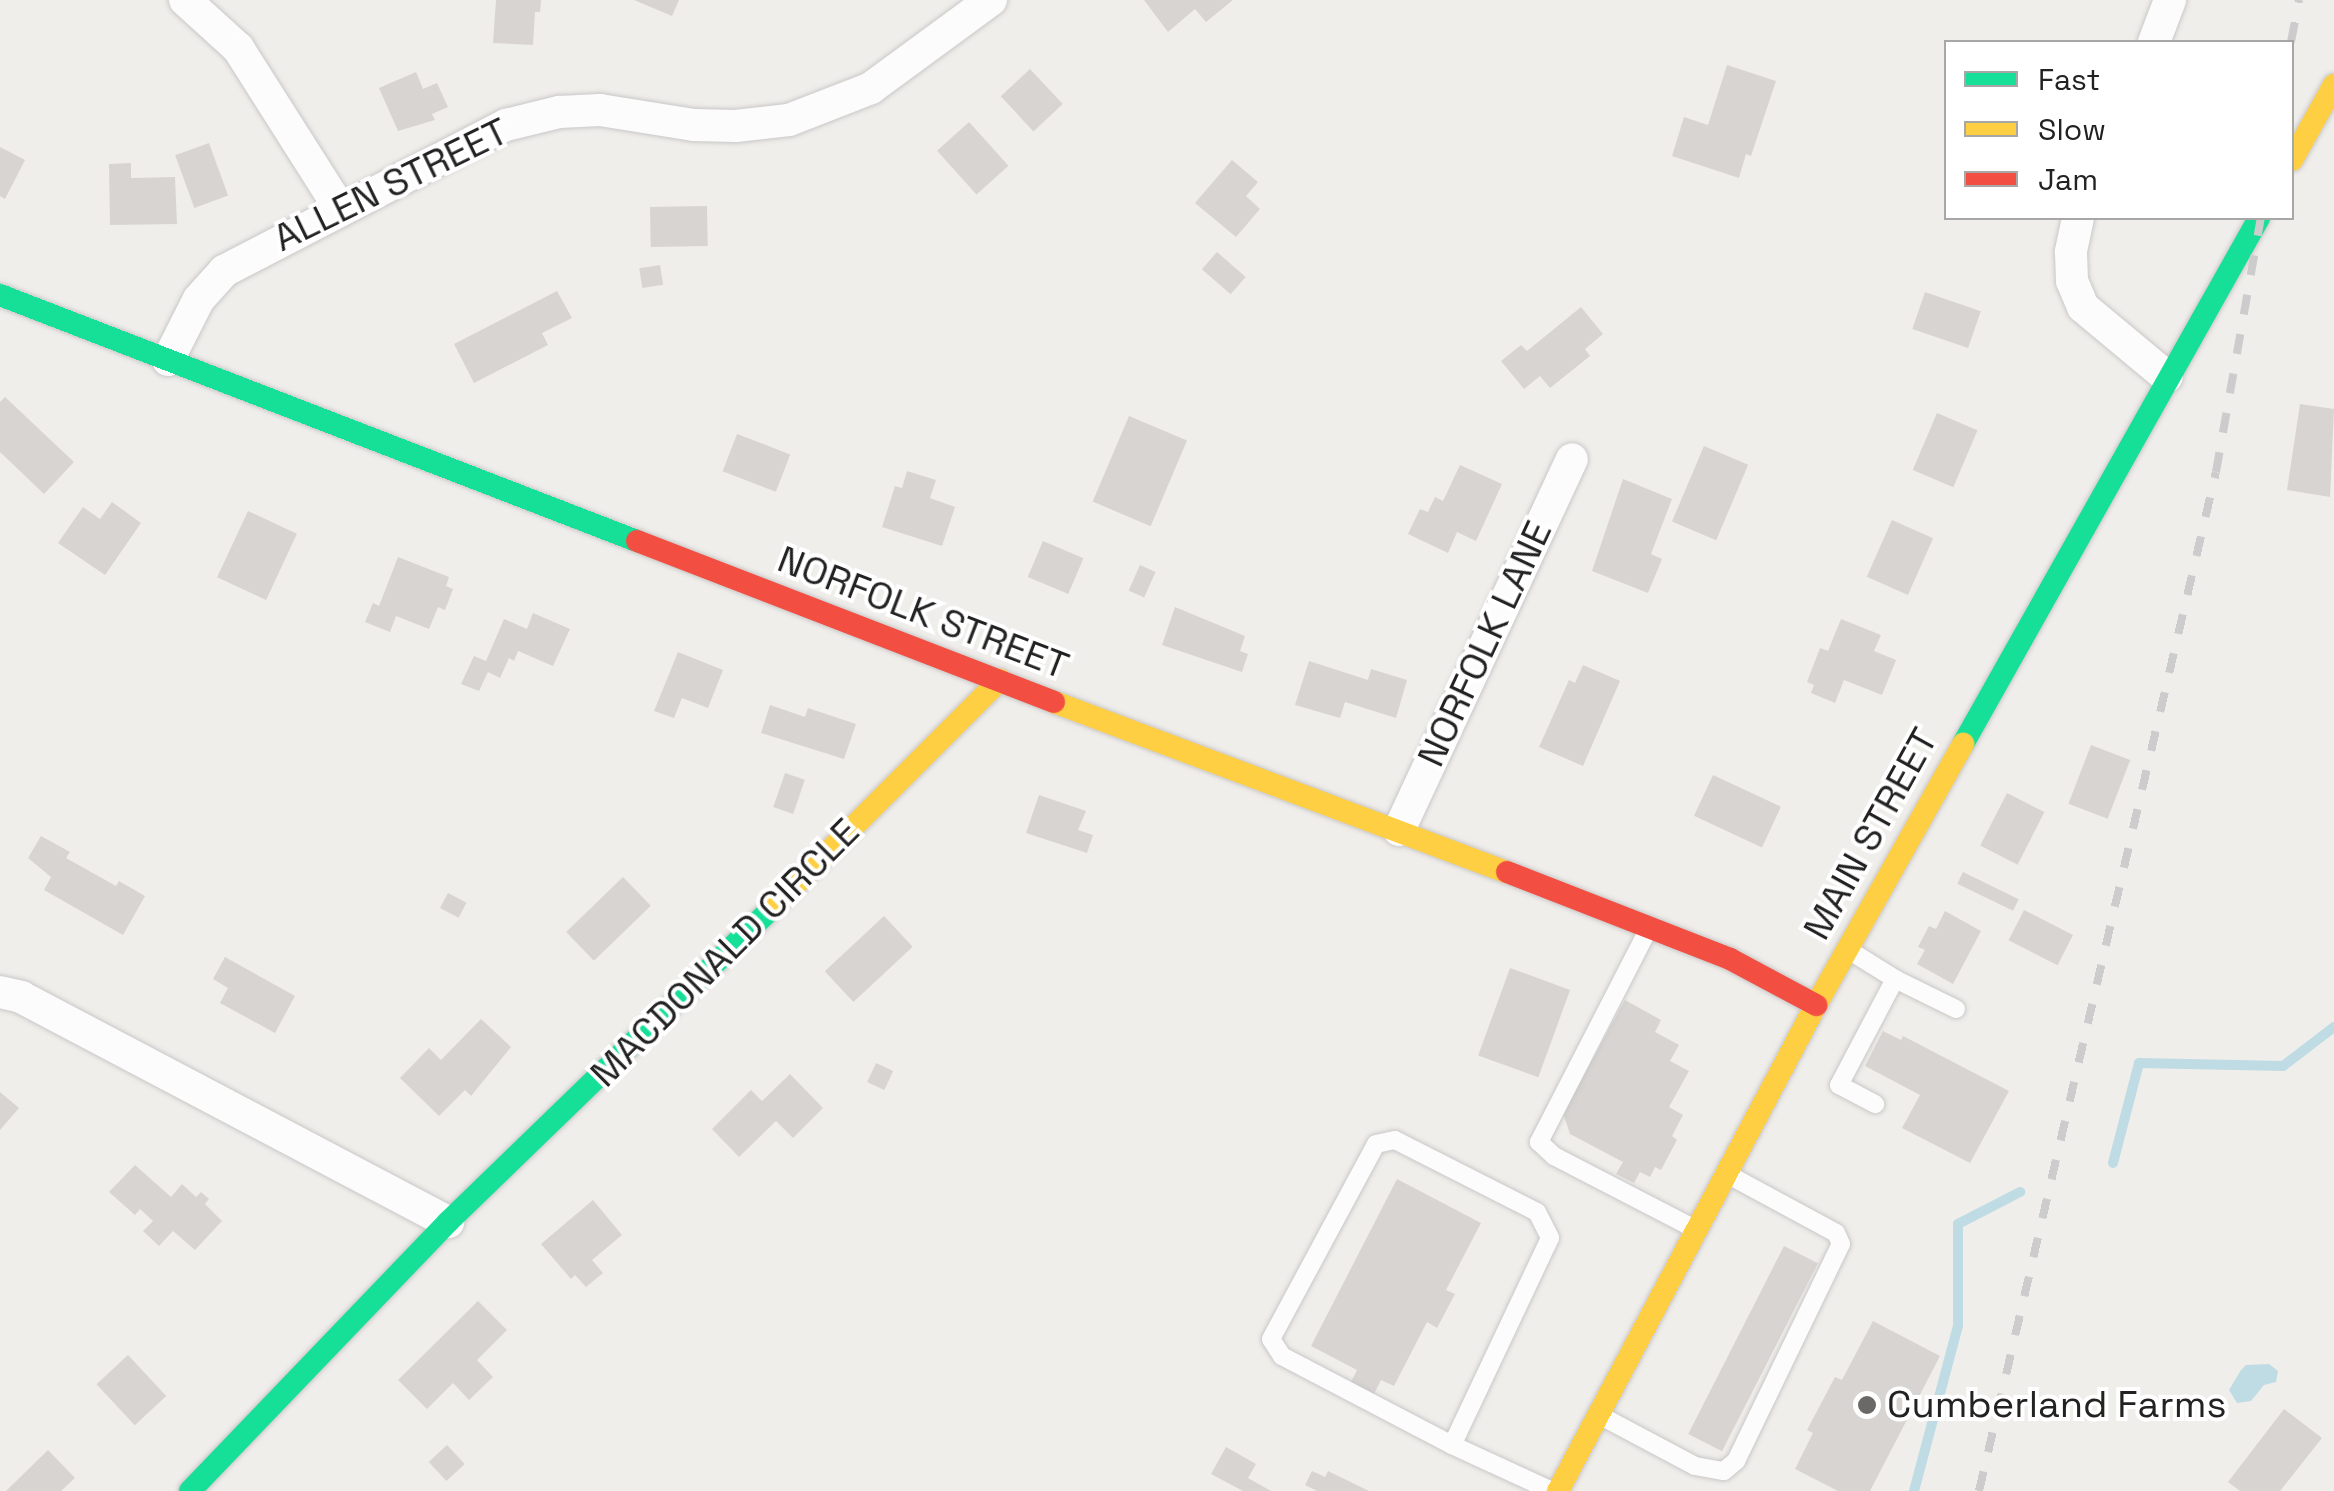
<!DOCTYPE html>
<style>
body{margin:0}
#map{position:relative;width:2334px;height:1491px;overflow:hidden;background:#f0eeeb;font-family:"Space Grotesk",sans-serif}
div>[style]{position:absolute}
[style*='--x']{left:calc(var(--x)*1px);top:calc(var(--y)*1px);width:calc(var(--w)*1px);rotate:calc(var(--a)*1deg)}
.water>*{inset:0;background:#bfdbe3}
.stream>*{height:10px;margin:-5px;padding:0 5px;transform-origin:5px;border-radius:5px;background:#bfdbe3}
.building>*{inset:0;background:#d7d4d2;transform-origin:0 0}
.roads{filter:drop-shadow(0 0 2px #c9c8c7) drop-shadow(0 0 2px #c9c8c7)}
.lane>*{height:18px;margin:-9px;padding:0 9px;transform-origin:9px;border-radius:9px;background:#fdfcfc}
.street>*{height:32px;margin:-16px;padding:0 16px;transform-origin:16px;border-radius:16px;background:#fdfcfc}
.fast>*{height:22px;margin:-11px;padding:0 11px;transform-origin:11px;border-radius:11px;background:#16e098}
.slow>*{height:22px;margin:-11px;padding:0 11px;transform-origin:11px;border-radius:11px;background:#ffcf43}
.jam>*{height:22px;margin:-11px;padding:0 11px;transform-origin:11px;border-radius:11px;background:#f24e42}
.rail>*{height:8px;margin-top:-4px;transform-origin:0;background:repeating-linear-gradient(90deg,#ccc 0 20px,transparent 0 40px)}
.dots>*{width:28px;height:28px;translate:-50% -50%;box-sizing:border-box;border:5px solid #fff;border-radius:50%}
span{translate:-50% -50%;white-space:nowrap;text-align:center;line-height:1.15;-webkit-text-stroke:8px #fff;paint-order:stroke}
.street-label{font-size:38px;color:#222}
.poi-label{font-size:38px;color:#222}
.left{translate:0 -50%;text-align:left}
.legend{position:absolute;left:1944px;top:40px;width:350px;height:180px;box-sizing:border-box;background:#fff;border:2px solid #a7a7a7;margin:0;padding:12px 18px;list-style:none;font-size:30px;color:#222}
.legend li{display:flex;align-items:center;gap:20px;height:50px}
.legend b{width:50px;border:2px solid #a7a7a7}
</style>
<div id="map">
<div class="water">
<div style="clip-path:polygon(2269px 1364px,2278px 1371px,2276px 1382px,2264px 1385px,2251px 1401px,2237px 1403px,2229px 1390px,2241px 1370px,2246px 1365px)"></div>
</div>
<div class="stream">
<div style="--x:2113;--y:1163;--w:103;--a:-75.4"></div>
<div style="--x:2139;--y:1063;--w:144;--a:1.2"></div>
<div style="--x:2283;--y:1066;--w:64;--a:-37.4"></div>
<div style="--x:1914;--y:1491;--w:171;--a:-75.1"></div>
<div style="--x:1958;--y:1326;--w:102;--a:-90"></div>
<div style="--x:1958;--y:1224;--w:70;--a:-27.3"></div>
</div>
<div class="building">
<div style="clip-path:polygon(496px 0,541px 0,540px 12px,535px 12px,533px 45px,493px 43px)"></div>
<div style="clip-path:polygon(634px 0,679px 0,672px 16px)"></div>
<div style="clip-path:polygon(1144px 0,1233px 0,1206px 22px,1195px 9px,1168px 32px)"></div>
<div style="clip-path:polygon(1727px 65px,1776px 81px,1751px 156px,1746px 154px,1739px 178px,1672px 156px,1684px 117px,1708px 125px)"></div>
<div style="left:1030px;top:69px;width:48px;height:40px;rotate:47deg"></div>
<div style="clip-path:polygon(416px 72px,423px 89px,437px 83px,448px 107px,432px 114px,435px 120px,398px 131px,379px 88px)"></div>
<div style="left:969px;top:122px;width:59px;height:43px;rotate:48deg"></div>
<div style="left:209px;top:143px;width:56px;height:36px;rotate:70deg"></div>
<div style="clip-path:polygon(0 147px,25px 160px,5px 199px,0 196px)"></div>
<div style="clip-path:polygon(1232px 160px,1258px 182px,1246px 196px,1260px 209px,1236px 237px,1195px 203px)"></div>
<div style="clip-path:polygon(131px 163px,131px 178px,175px 177px,177px 224px,110px 225px,109px 164px)"></div>
<div style="left:707px;top:206px;width:40px;height:57px;rotate:89deg"></div>
<div style="left:1217px;top:252px;width:38px;height:23px;rotate:41deg"></div>
<div style="left:660px;top:265px;width:20px;height:21px;rotate:81deg"></div>
<div style="clip-path:polygon(557px 291px,572px 318px,542px 333px,548px 345px,474px 383px,454px 344px)"></div>
<div style="left:1925px;top:292px;width:59px;height:39px;rotate:19deg"></div>
<div style="clip-path:polygon(1581px 307px,1603px 334px,1585px 349px,1590px 356px,1550px 388px,1540px 376px,1524px 389px,1501px 361px,1521px 345px,1527px 351px)"></div>
<div style="clip-path:polygon(5px 397px,74px 462px,44px 494px,0 452px,0 402px)"></div>
<div style="clip-path:polygon(2300px 404px,2334px 409px,2330px 497px,2287px 490px)"></div>
<div style="left:1937px;top:413px;width:44px;height:62px;rotate:23deg"></div>
<div style="left:1129px;top:416px;width:63px;height:93px;rotate:23deg"></div>
<div style="left:737px;top:434px;width:57px;height:40px;rotate:21deg"></div>
<div style="left:1704px;top:446px;width:48px;height:82px;rotate:23deg"></div>
<div style="clip-path:polygon(1460px 465px,1502px 484px,1476px 541px,1457px 532px,1448px 553px,1408px 534px,1420px 509px,1428px 512px,1435px 497px,1443px 501px)"></div>
<div style="clip-path:polygon(907px 471px,936px 480px,930px 498px,955px 507px,942px 546px,882px 527px,895px 486px,902px 488px)"></div>
<div style="clip-path:polygon(1623px 479px,1672px 499px,1651px 554px,1662px 559px,1648px 593px,1592px 571px)"></div>
<div style="clip-path:polygon(112px 502px,141px 523px,105px 575px,58px 543px,83px 507px,100px 519px)"></div>
<div style="left:248px;top:511px;width:54px;height:73px;rotate:25deg"></div>
<div style="left:1892px;top:520px;width:45px;height:62px;rotate:24deg"></div>
<div style="left:1043px;top:541px;width:44px;height:39px;rotate:23deg"></div>
<div style="clip-path:polygon(398px 557px,449px 577px,446px 586px,453px 589px,445px 610px,438px 607px,429px 629px,396px 616px,390px 632px,365px 622px,373px 603px,379px 606px)"></div>
<div style="left:1140px;top:565px;width:17px;height:28px;rotate:24deg"></div>
<div style="clip-path:polygon(1175px 607px,1245px 636px,1240px 651px,1248px 654px,1242px 672px,1162px 645px)"></div>
<div style="clip-path:polygon(533px 613px,570px 629px,553px 666px,518px 651px,514px 661px,509px 658px,500px 678px,488px 672px,479px 691px,461px 684px,474px 656px,486px 661px,504px 619px,527px 629px)"></div>
<div style="clip-path:polygon(1841px 619px,1881px 635px,1874px 651px,1896px 660px,1882px 695px,1844px 680px,1835px 703px,1811px 693px,1814px 685px,1807px 682px,1820px 648px,1828px 651px)"></div>
<div style="clip-path:polygon(678px 652px,723px 670px,708px 708px,682px 698px,674px 718px,654px 711px)"></div>
<div style="clip-path:polygon(1309px 661px,1368px 680px,1371px 669px,1407px 680px,1396px 718px,1345px 702px,1340px 718px,1295px 705px)"></div>
<div style="clip-path:polygon(1583px 665px,1620px 681px,1583px 766px,1539px 747px,1569px 680px,1575px 683px)"></div>
<div style="clip-path:polygon(770px 705px,805px 717px,808px 708px,856px 724px,844px 759px,761px 733px)"></div>
<div style="left:2091px;top:745px;width:42px;height:63px;rotate:21deg"></div>
<div style="left:785px;top:773px;width:21px;height:36px;rotate:19deg"></div>
<div style="left:1713px;top:775px;width:75px;height:45px;rotate:25deg"></div>
<div style="left:2007px;top:793px;width:42px;height:59px;rotate:27deg"></div>
<div style="clip-path:polygon(1039px 795px,1086px 811px,1078px 830px,1093px 835px,1087px 853px,1026px 833px)"></div>
<div style="clip-path:polygon(41px 836px,70px 852px,66px 858px,116px 886px,119px 881px,145px 896px,123px 935px,44px 890px,51px 877px,28px 858px)"></div>
<div style="left:1963px;top:872px;width:62px;height:13px;rotate:26deg"></div>
<div style="left:623px;top:877px;width:40px;height:79px;rotate:46deg"></div>
<div style="left:448px;top:893px;width:21px;height:17px;rotate:28deg"></div>
<div style="left:2024px;top:910px;width:55px;height:34px;rotate:27deg"></div>
<div style="clip-path:polygon(1945px 911px,1981px 931px,1953px 984px,1917px 964px,1925px 950px,1918px 947px,1929px 926px,1936px 929px)"></div>
<div style="left:884px;top:916px;width:42px;height:81px;rotate:47deg"></div>
<div style="clip-path:polygon(225px 957px,295px 996px,275px 1033px,220px 1003px,228px 988px,213px 979px)"></div>
<div style="left:1510px;top:968px;width:64px;height:93px;rotate:20deg"></div>
<div style="clip-path:polygon(1625px 1000px,1661px 1020px,1655px 1032px,1679px 1045px,1670px 1061px,1689px 1071px,1669px 1107px,1683px 1115px,1672px 1136px,1677px 1140px,1661px 1170px,1655px 1167px,1650px 1177px,1640px 1172px,1634px 1183px,1616px 1174px,1623px 1162px,1570px 1134px,1563px 1113px)"></div>
<div style="clip-path:polygon(481px 1019px,511px 1047px,471px 1096px,465px 1090px,439px 1116px,400px 1078px,429px 1048px,441px 1060px)"></div>
<div style="clip-path:polygon(1883px 1031px,1901px 1040px,1903px 1036px,2009px 1091px,1970px 1163px,1902px 1128px,1920px 1095px,1865px 1066px)"></div>
<div style="left:876px;top:1063px;width:19px;height:21px;rotate:25deg"></div>
<div style="clip-path:polygon(790px 1074px,823px 1108px,793px 1138px,776px 1121px,739px 1157px,712px 1129px,751px 1090px,762px 1101px)"></div>
<div style="clip-path:polygon(0 1092px,19px 1108px,0 1130px)"></div>
<div style="clip-path:polygon(135px 1165px,171px 1197px,182px 1184px,196px 1197px,201px 1192px,209px 1199px,205px 1204px,222px 1221px,195px 1250px,173px 1231px,159px 1246px,143px 1231px,153px 1221px,140px 1209px,135px 1215px,109px 1192px)"></div>
<div style="clip-path:polygon(1397px 1179px,1481px 1223px,1446px 1290px,1455px 1294px,1437px 1328px,1427px 1322px,1394px 1386px,1381px 1380px,1371px 1400px,1348px 1388px,1357px 1370px,1311px 1346px)"></div>
<div style="clip-path:polygon(593px 1200px,622px 1235px,592px 1260px,603px 1273px,586px 1287px,575px 1275px,571px 1279px,541px 1244px)"></div>
<div style="left:1784px;top:1246px;width:38px;height:211px;rotate:27deg"></div>
<div style="clip-path:polygon(478px 1301px,507px 1330px,477px 1360px,493px 1377px,469px 1400px,453px 1383px,427px 1409px,398px 1380px)"></div>
<div style="clip-path:polygon(1873px 1321px,1940px 1356px,1870px 1491px,1838px 1491px,1795px 1469px,1813px 1433px,1807px 1430px,1835px 1377px,1842px 1380px)"></div>
<div style="left:128px;top:1355px;width:56px;height:43px;rotate:47deg"></div>
<div style="clip-path:polygon(2284px 1409px,2322px 1438px,2280px 1491px,2240px 1491px,2228px 1482px)"></div>
<div style="left:447px;top:1445px;width:26px;height:25px;rotate:47deg"></div>
<div style="clip-path:polygon(1226px 1447px,1256px 1464px,1248px 1478px,1271px 1491px,1243px 1491px,1211px 1474px)"></div>
<div style="clip-path:polygon(48px 1450px,75px 1478px,61px 1491px,6px 1491px)"></div>
<div style="clip-path:polygon(1312px 1471px,1325px 1477px,1328px 1471px,1369px 1491px,1317px 1491px,1305px 1485px)"></div>
</div>
<div class="roads">
<div class="lane">
<div style="--x:1649;--y:928;--w:241;--a:117.2"></div>
<div style="--x:1539;--y:1142;--w:21;--a:43"></div>
<div style="--x:1554;--y:1156;--w:161;--a:27.4"></div>
<div style="--x:1847;--y:949;--w:57;--a:32"></div>
<div style="--x:1895;--y:979;--w:120;--a:117.8"></div>
<div style="--x:1839;--y:1085;--w:41;--a:27.8"></div>
<div style="--x:1895;--y:979;--w:68;--a:26.2"></div>
<div style="--x:1601;--y:1416;--w:106;--a:28"></div>
<div style="--x:1695;--y:1466;--w:29;--a:10"></div>
<div style="--x:1724;--y:1471;--w:16;--a:-40"></div>
<div style="--x:1736;--y:1461;--w:241;--a:-64.2"></div>
<div style="--x:1841;--y:1244;--w:12;--a:-114"></div>
<div style="--x:1836;--y:1233;--w:124;--a:-151.6"></div>
<div style="--x:1452;--y:1445;--w:192;--a:-152.4"></div>
<div style="--x:1282;--y:1356;--w:20;--a:-123"></div>
<div style="--x:1271;--y:1339;--w:221;--a:-61.7"></div>
<div style="--x:1376;--y:1144;--w:19;--a:-12"></div>
<div style="--x:1395;--y:1140;--w:159;--a:26.9"></div>
<div style="--x:1537;--y:1212;--w:29;--a:63"></div>
<div style="--x:1550;--y:1238;--w:229;--a:115.3"></div>
<div style="--x:1452;--y:1445;--w:110;--a:24.7"></div>
</div>
<div class="street">
<div style="--x:185;--y:0;--w:72;--a:42.2"></div>
<div style="--x:238;--y:48;--w:192;--a:57.6"></div>
<div style="--x:2154;--y:42;--w:45;--a:-69.1"></div>
<div style="--x:2078;--y:218;--w:35;--a:102"></div>
<div style="--x:2071;--y:252;--w:29;--a:88"></div>
<div style="--x:2072;--y:281;--w:28;--a:67"></div>
<div style="--x:2083;--y:307;--w:109;--a:39.8"></div>
<div style="--x:168;--y:360;--w:68;--a:-63.1"></div>
<div style="--x:199;--y:299;--w:38;--a:-48"></div>
<div style="--x:224;--y:271;--w:318;--a:-27.4"></div>
<div style="--x:506;--y:125;--w:55;--a:-13.8"></div>
<div style="--x:559;--y:112;--w:41;--a:-2.8"></div>
<div style="--x:600;--y:110;--w:95;--a:9.1"></div>
<div style="--x:694;--y:125;--w:42;--a:1.4"></div>
<div style="--x:736;--y:126;--w:53;--a:-6.5"></div>
<div style="--x:789;--y:120;--w:88;--a:-21.3"></div>
<div style="--x:871;--y:88;--w:149;--a:-36.3"></div>
<div style="--x:1399;--y:830;--w:409;--a:-65"></div>
<div style="--x:0;--y:992;--w:22;--a:13"></div>
<div style="--x:21;--y:997;--w:483;--a:27.8"></div>
</div>
<div class="fast">
<div style="--x:0;--y:295;--w:683;--a:21.12"></div>
<div style="--x:1963;--y:744;--w:604;--a:-60.63"></div>
<div style="--x:190;--y:1491;--w:373;--a:-46.2"></div>
<div style="--x:448;--y:1222;--w:457;--a:-44.1"></div>
</div>
<div class="slow">
<div style="--x:2292;--y:160;--w:86;--a:-60.8"></div>
<div style="--x:1054;--y:702;--w:484;--a:20.6"></div>
<div style="--x:776;--y:904;--w:317;--a:-45"></div>
<div style="--x:1558;--y:1491;--w:550;--a:-62.04"></div>
<div style="--x:1816;--y:1005;--w:300;--a:-60.6"></div>
</div>
<div class="jam">
<div style="--x:637;--y:541;--w:447;--a:21.1"></div>
<div style="--x:1507;--y:872;--w:239;--a:21.3"></div>
<div style="--x:1730;--y:959;--w:98;--a:28.1"></div>
</div>
</div>
<div class="rail">
<div style="--x:2291;--y:42;--w:43;--a:-79.2"></div>
<div style="--x:1979;--y:1491;--w:1046;--a:-76.91"></div>
<div style="--x:2216;--y:472;--w:258;--a:-80"></div>
</div>
<div class="dots">
<div style="left:1867px;top:1405px;background:#6a6968"></div>
</div>
<div class="street-label">
<span style="left:391px;top:185px;rotate:-26deg">ALLEN STREET</span>
<span style="left:923px;top:613px;rotate:21deg">NORFOLK STREET</span>
<span style="left:1485px;top:644px;rotate:-65deg">NORFOLK LANE</span>
<span style="left:1871px;top:834px;rotate:-61deg">MAIN STREET</span>
<span style="left:725px;top:953px;rotate:-45deg">MACDONALD CIRCLE</span>
</div>
<div class="poi-label">
<span class="left" style="left:1887px;top:1405px">Cumberland Farms</span>
</div>
<ul class="legend">
<li><b style="height:12px;background:#16e098"></b>Fast</li>
<li><b style="height:12px;background:#ffcf43"></b>Slow</li>
<li><b style="height:12px;background:#f24e42"></b>Jam</li>
</ul>
</div>
